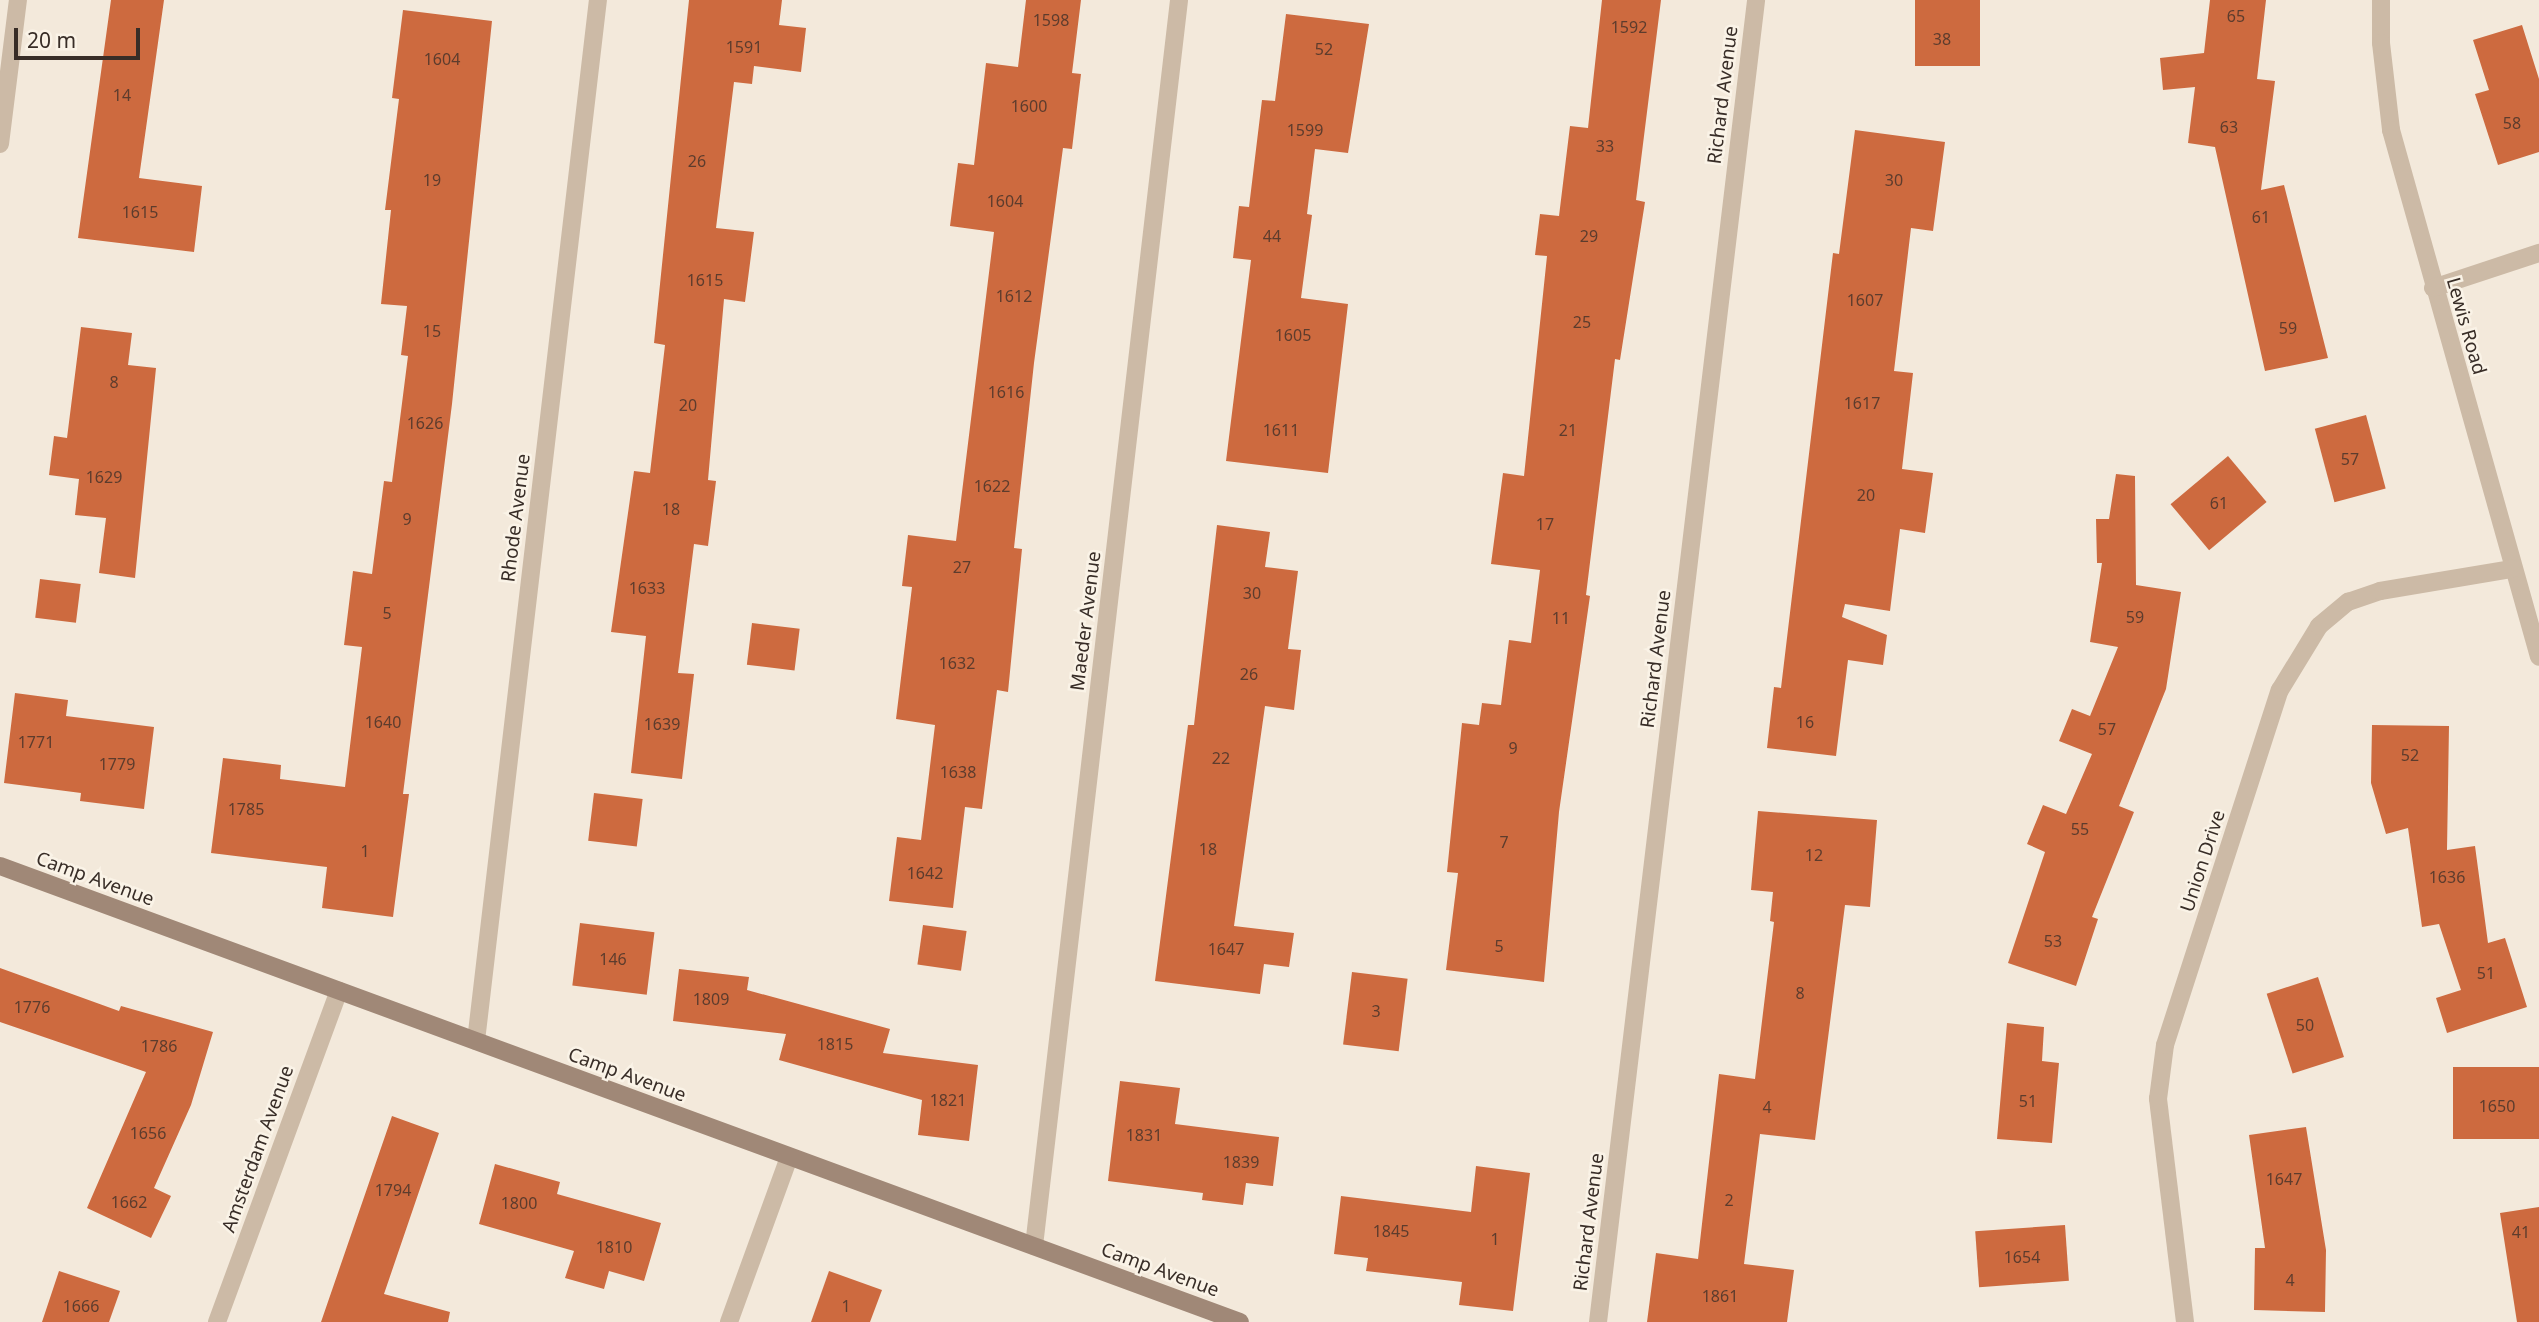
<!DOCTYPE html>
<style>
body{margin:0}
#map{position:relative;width:2539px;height:1322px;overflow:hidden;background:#f3e9db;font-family:"Noto Sans",sans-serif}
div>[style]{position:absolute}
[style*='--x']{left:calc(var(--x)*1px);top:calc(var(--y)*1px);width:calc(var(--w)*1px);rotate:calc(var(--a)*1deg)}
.building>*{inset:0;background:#cd6a3f;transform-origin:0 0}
.street>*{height:18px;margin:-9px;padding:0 9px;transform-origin:9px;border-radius:9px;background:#ccbaa6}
.secondary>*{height:18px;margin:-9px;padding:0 9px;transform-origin:9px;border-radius:9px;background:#a08877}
span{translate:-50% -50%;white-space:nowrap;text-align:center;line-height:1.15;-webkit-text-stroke:5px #faf3e7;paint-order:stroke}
.number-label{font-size:16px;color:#5d3c2d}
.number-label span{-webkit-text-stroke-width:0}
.street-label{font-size:19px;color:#382d27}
.scale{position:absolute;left:14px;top:28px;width:126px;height:32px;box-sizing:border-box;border:4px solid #382d27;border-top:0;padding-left:9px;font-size:21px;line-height:24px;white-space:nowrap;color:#382d27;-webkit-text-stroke:5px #faf3e7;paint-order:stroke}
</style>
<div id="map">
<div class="building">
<div style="clip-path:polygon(111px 0,164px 0,139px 178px,202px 186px,194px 252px,78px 238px)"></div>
<div style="clip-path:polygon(689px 0,782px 0,779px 25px,806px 28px,801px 72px,754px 66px,752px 84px,734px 82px,716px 228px,754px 232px,745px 302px,724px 299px,708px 480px,716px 481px,708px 546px,694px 544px,678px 673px,694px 674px,682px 779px,631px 773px,646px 636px,611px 632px,634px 471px,650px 473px,665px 345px,654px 343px)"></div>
<div style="clip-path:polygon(1026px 0,1081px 0,1072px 73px,1081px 74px,1072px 149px,1063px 148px,1034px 363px,1014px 548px,1022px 549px,1008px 692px,997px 690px,982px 809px,965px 807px,953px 908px,889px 901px,897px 837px,921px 840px,935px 725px,896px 719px,912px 587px,902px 586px,908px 535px,956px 541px,994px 232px,950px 226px,958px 163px,974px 165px,986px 63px,1018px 67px)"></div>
<div style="clip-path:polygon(1602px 0,1661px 0,1636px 200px,1645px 202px,1620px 360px,1615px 359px,1586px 595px,1590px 596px,1559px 812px,1544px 982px,1446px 970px,1458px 873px,1447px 872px,1462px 723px,1479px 725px,1482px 703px,1501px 705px,1509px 640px,1531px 643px,1540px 570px,1491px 564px,1503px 473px,1524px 476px,1547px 256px,1535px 255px,1540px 214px,1559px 216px,1570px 126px,1588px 128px)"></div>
<div style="left:1915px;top:0;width:65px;height:66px"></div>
<div style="clip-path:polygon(2210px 0,2266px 0,2257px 79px,2275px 81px,2261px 190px,2284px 185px,2328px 358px,2265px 371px,2215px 147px,2188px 143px,2195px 87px,2163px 90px,2160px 58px,2204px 53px)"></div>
<div style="clip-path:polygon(403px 10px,492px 21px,452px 404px,403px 794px,409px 794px,393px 917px,322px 908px,327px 867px,211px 853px,223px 758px,281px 765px,280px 779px,345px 787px,362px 647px,344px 645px,353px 571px,372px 574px,384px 481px,392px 482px,408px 356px,401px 355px,407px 306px,381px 304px,391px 210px,385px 210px,399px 99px,392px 98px)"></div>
<div style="clip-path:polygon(1286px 14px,1369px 24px,1348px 153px,1315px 149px,1307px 214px,1312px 215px,1301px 298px,1348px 304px,1328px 473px,1226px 461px,1251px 260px,1233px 258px,1239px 206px,1249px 207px,1262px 100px,1275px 101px)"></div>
<div style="clip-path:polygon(2522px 25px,2539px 79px,2539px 152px,2498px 165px,2475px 94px,2489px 90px,2473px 40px)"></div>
<div style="clip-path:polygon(1855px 130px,1945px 142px,1933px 231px,1911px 228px,1894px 371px,1913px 373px,1902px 469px,1933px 473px,1925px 533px,1900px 529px,1890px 611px,1845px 604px,1842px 617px,1887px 635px,1883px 665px,1848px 660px,1836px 756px,1767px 748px,1774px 687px,1781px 688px,1833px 253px,1839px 254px)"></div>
<div style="clip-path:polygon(81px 327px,132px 333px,128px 365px,156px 368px,135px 578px,99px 573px,106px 518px,75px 515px,79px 479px,49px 475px,54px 436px,67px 438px)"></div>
<div style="left:2366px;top:415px;width:76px;height:53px;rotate:75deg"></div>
<div style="left:2228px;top:456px;width:60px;height:75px;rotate:50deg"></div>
<div style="clip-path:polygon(2116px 474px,2135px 476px,2136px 585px,2181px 592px,2166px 689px,2119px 806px,2134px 812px,2092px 917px,2098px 919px,2076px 986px,2008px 963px,2045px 852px,2027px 844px,2043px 805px,2066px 814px,2092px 754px,2059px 741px,2072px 709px,2090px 716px,2118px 647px,2090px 642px,2102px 563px,2097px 563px,2096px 519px,2109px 519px)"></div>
<div style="clip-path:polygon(1217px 525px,1270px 532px,1265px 567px,1298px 571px,1288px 649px,1301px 650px,1294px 710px,1265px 706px,1234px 926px,1294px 933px,1289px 967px,1264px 964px,1260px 994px,1155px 981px,1188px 725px,1194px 725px)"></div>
<div style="left:40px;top:579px;width:41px;height:39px;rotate:7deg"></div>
<div style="left:752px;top:623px;width:48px;height:42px;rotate:7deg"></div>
<div style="clip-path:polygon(15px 693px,68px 700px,66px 716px,154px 727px,144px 809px,80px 801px,81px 793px,4px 783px)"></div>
<div style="clip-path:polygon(2372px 725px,2449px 726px,2447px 850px,2475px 846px,2488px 943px,2505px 938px,2527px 1007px,2447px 1033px,2436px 998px,2461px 990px,2439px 924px,2422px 927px,2408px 828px,2386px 834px,2371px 783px)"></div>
<div style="left:594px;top:793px;width:49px;height:48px;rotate:7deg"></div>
<div style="clip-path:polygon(1758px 811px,1877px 820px,1870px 907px,1845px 905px,1815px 1140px,1760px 1134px,1744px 1264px,1794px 1270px,1787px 1322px,1647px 1322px,1656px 1253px,1698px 1259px,1719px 1074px,1755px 1079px,1774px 922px,1770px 921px,1773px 892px,1751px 890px)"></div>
<div style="left:580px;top:923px;width:75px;height:63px;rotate:7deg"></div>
<div style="left:923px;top:925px;width:44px;height:40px;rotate:8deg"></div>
<div style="clip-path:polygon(0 968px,119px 1011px,121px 1006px,213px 1032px,191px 1105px,154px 1188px,171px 1196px,151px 1238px,87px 1208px,146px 1072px,0 1022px)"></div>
<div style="clip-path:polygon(679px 969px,749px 977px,747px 990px,890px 1029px,883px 1053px,978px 1065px,969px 1141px,918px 1135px,922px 1100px,779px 1060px,786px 1034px,673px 1021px)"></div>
<div style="left:1352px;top:972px;width:56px;height:73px;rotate:7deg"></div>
<div style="left:2318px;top:977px;width:84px;height:54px;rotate:72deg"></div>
<div style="clip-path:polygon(2007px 1023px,2044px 1027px,2042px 1061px,2059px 1063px,2052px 1143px,1997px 1139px)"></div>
<div style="left:2539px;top:1067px;width:72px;height:86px;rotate:90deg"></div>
<div style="clip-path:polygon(1120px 1081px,1180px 1088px,1175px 1124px,1279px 1137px,1273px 1186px,1246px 1183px,1243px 1205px,1202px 1200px,1203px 1193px,1108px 1181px)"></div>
<div style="clip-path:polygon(392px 1116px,439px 1133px,384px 1294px,450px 1312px,448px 1322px,321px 1322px)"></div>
<div style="clip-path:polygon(2306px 1127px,2326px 1250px,2325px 1312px,2254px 1310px,2255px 1248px,2265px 1248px,2249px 1135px)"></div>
<div style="clip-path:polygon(495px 1164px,560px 1182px,557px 1194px,661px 1223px,644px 1281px,609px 1271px,604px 1289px,565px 1278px,574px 1251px,479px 1224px)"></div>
<div style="clip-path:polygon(1476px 1166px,1530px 1173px,1513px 1311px,1459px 1305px,1462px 1282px,1366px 1271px,1368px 1258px,1334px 1254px,1341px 1196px,1471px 1212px)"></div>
<div style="clip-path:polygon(2539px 1207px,2539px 1322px,2517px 1322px,2500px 1213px)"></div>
<div style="left:2065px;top:1225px;width:56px;height:90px;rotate:86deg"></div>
<div style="clip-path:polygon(59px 1271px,120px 1291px,109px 1322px,42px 1322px)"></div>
<div style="clip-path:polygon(829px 1271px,882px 1290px,870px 1322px,811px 1322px)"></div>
</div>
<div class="street">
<div style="--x:2381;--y:0;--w:43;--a:90"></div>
<div style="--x:2381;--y:43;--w:88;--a:83.4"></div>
<div style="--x:2391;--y:130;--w:547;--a:74.31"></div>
<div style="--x:0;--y:144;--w:145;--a:-82.9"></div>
<div style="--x:2433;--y:288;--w:112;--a:-18.3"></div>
<div style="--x:476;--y:1041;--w:1048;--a:-83.32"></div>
<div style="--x:1034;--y:1246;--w:1254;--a:-83.36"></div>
<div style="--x:217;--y:1322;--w:353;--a:-69.8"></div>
<div style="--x:729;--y:1322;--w:176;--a:-70"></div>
<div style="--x:1598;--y:1322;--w:1331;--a:-83.18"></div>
<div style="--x:2185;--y:1322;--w:225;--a:-96.9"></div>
<div style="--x:2158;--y:1099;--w:54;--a:-82.6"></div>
<div style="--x:2165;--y:1045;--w:373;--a:-72.1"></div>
<div style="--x:2280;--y:690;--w:75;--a:-58.6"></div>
<div style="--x:2319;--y:626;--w:38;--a:-40"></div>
<div style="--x:2348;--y:602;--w:34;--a:-19"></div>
<div style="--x:2380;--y:591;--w:134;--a:-9.5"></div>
</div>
<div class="secondary">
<div style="--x:0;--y:866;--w:1321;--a:20.19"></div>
</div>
<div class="number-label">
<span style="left:2236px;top:16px">65</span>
<span style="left:1051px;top:20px">1598</span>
<span style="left:1629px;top:27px">1592</span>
<span style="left:1942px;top:39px">38</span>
<span style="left:744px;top:47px">1591</span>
<span style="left:1324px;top:49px">52</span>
<span style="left:442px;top:59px">1604</span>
<span style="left:122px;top:95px">14</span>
<span style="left:1029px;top:106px">1600</span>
<span style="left:2512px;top:123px">58</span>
<span style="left:2229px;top:127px">63</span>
<span style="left:1305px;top:130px">1599</span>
<span style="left:1605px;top:146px">33</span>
<span style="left:697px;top:161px">26</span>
<span style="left:432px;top:180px">19</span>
<span style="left:1894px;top:180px">30</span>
<span style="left:1005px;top:201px">1604</span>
<span style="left:140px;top:212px">1615</span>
<span style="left:2261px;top:217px">61</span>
<span style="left:1272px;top:236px">44</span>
<span style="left:1589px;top:236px">29</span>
<span style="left:705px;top:280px">1615</span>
<span style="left:1014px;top:296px">1612</span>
<span style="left:1865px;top:300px">1607</span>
<span style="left:1582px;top:322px">25</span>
<span style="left:2288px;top:328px">59</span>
<span style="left:432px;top:331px">15</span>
<span style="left:1293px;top:335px">1605</span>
<span style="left:114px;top:382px">8</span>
<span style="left:1006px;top:392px">1616</span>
<span style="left:1862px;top:403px">1617</span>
<span style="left:688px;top:405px">20</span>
<span style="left:425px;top:423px">1626</span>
<span style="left:1281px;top:430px">1611</span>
<span style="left:1568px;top:430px">21</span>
<span style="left:2350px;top:459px">57</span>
<span style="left:104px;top:477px">1629</span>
<span style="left:992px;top:486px">1622</span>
<span style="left:1866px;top:495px">20</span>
<span style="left:2219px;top:503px">61</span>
<span style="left:671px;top:509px">18</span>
<span style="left:407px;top:519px">9</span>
<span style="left:1545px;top:524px">17</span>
<span style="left:962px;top:567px">27</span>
<span style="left:647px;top:588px">1633</span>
<span style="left:1252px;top:593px">30</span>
<span style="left:387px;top:613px">5</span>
<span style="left:2135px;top:617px">59</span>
<span style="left:1561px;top:618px">11</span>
<span style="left:957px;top:663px">1632</span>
<span style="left:1249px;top:674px">26</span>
<span style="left:383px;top:722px">1640</span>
<span style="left:1805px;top:722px">16</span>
<span style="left:662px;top:724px">1639</span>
<span style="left:2107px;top:729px">57</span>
<span style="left:36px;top:742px">1771</span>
<span style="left:1513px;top:748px">9</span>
<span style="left:2410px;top:755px">52</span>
<span style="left:1221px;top:758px">22</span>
<span style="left:117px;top:764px">1779</span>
<span style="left:958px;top:772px">1638</span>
<span style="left:246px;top:809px">1785</span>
<span style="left:2080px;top:829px">55</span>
<span style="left:1504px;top:842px">7</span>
<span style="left:1208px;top:849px">18</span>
<span style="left:365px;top:851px">1</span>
<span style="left:1814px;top:855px">12</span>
<span style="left:925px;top:873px">1642</span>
<span style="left:2447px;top:877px">1636</span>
<span style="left:2053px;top:941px">53</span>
<span style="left:1499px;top:946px">5</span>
<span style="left:1226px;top:949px">1647</span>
<span style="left:613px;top:959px">146</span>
<span style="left:2486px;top:973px">51</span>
<span style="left:1800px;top:993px">8</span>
<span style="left:711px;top:999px">1809</span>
<span style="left:32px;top:1007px">1776</span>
<span style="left:1376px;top:1011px">3</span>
<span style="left:2305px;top:1025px">50</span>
<span style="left:835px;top:1044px">1815</span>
<span style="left:159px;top:1046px">1786</span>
<span style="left:948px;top:1100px">1821</span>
<span style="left:2028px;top:1101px">51</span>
<span style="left:2497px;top:1106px">1650</span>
<span style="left:1767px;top:1107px">4</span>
<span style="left:148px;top:1133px">1656</span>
<span style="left:1144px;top:1135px">1831</span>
<span style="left:1241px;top:1162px">1839</span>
<span style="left:2284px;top:1179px">1647</span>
<span style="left:393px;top:1190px">1794</span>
<span style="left:1729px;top:1200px">2</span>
<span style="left:129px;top:1202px">1662</span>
<span style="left:519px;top:1203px">1800</span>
<span style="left:1391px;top:1231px">1845</span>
<span style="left:2521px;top:1232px">41</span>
<span style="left:1495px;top:1239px">1</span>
<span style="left:614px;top:1247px">1810</span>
<span style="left:2022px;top:1257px">1654</span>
<span style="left:2290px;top:1280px">4</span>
<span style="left:1720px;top:1296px">1861</span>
<span style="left:81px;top:1306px">1666</span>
<span style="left:846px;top:1306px">1</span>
</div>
<div class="street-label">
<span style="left:1723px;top:95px;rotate:-83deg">Richard Avenue</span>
<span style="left:2466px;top:326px;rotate:74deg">Lewis Road</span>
<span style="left:516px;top:518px;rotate:-83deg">Rhode Avenue</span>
<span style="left:1086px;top:621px;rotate:-83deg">Maeder Avenue</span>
<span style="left:1656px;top:659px;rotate:-83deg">Richard Avenue</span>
<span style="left:2203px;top:861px;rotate:-72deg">Union Drive</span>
<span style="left:95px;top:879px;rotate:20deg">Camp Avenue</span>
<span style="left:627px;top:1075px;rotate:20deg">Camp Avenue</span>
<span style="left:258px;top:1149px;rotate:-70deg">Amsterdam Avenue</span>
<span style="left:1589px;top:1222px;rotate:-83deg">Richard Avenue</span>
<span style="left:1160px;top:1270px;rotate:20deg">Camp Avenue</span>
</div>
<div class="scale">20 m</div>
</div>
